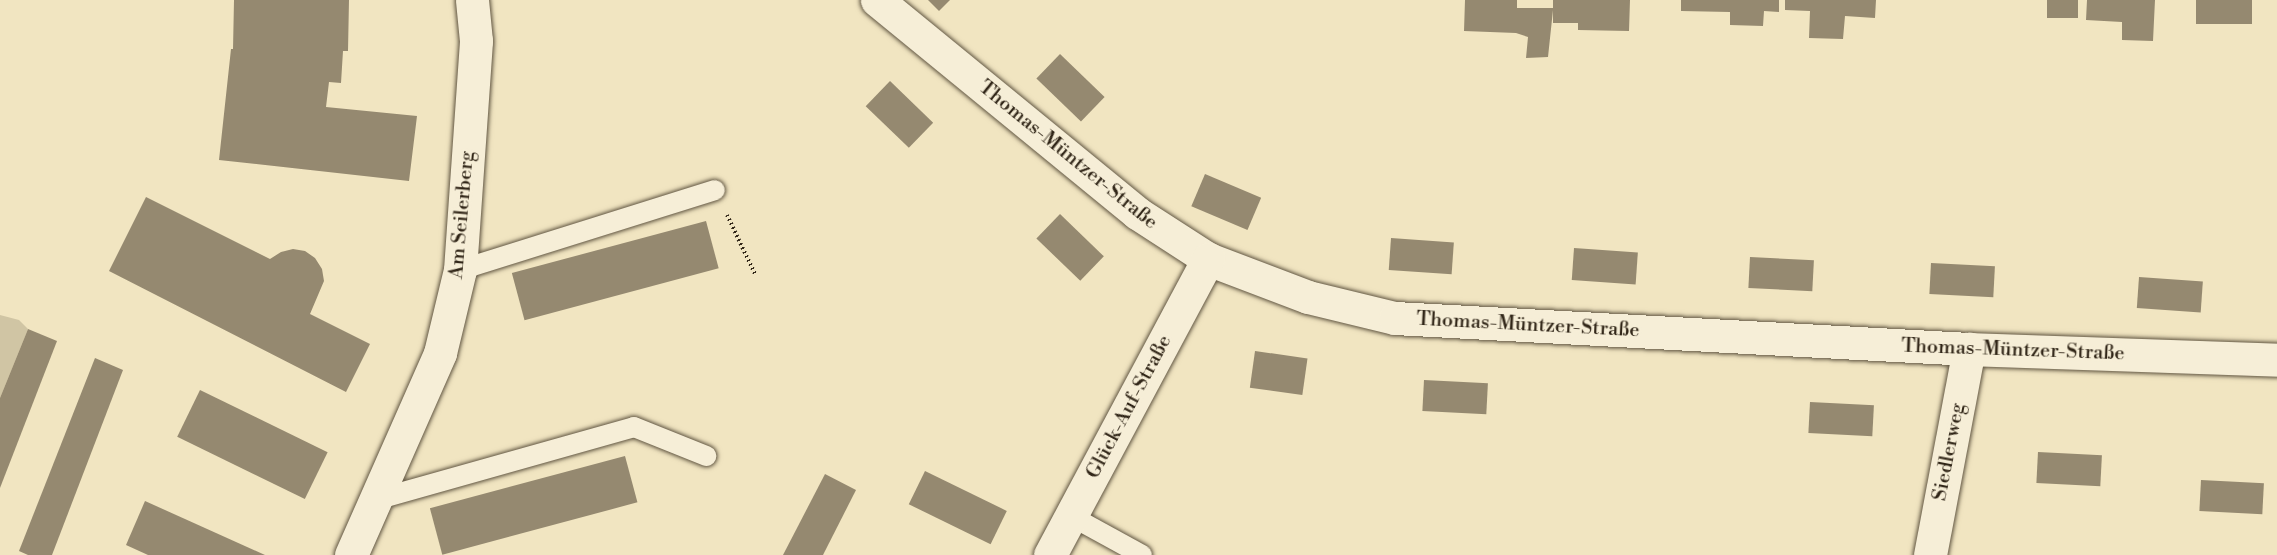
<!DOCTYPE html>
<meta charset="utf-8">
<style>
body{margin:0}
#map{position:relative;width:2277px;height:555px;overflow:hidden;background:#f1e5c1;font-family:"Libre Bodoni",serif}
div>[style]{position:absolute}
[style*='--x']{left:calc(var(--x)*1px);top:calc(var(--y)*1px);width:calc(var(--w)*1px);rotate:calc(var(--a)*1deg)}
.green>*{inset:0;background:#d0c5a4}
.building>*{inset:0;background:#958970;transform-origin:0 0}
.path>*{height:4px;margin-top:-2px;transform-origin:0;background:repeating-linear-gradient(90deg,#312618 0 1.5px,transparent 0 4.5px)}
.roads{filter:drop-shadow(0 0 2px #615642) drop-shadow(0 0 2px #615642)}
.lane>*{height:20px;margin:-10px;padding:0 10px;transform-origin:10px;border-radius:10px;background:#f6eed7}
.street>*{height:33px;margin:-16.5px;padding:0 16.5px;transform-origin:16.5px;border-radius:16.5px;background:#f6eed7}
span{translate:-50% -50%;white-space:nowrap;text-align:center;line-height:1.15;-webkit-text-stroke:5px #f6eed7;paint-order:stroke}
.street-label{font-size:20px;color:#312618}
</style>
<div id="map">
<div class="green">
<div style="clip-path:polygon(0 315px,19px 320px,28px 329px,0 398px)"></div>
</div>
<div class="building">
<div style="clip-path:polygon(234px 0,349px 0,348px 51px,343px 51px,341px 83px,329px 82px,326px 107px,417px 116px,409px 181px,219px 160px,231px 49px,233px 49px)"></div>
<div style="clip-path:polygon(928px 0,950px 0,939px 11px)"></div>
<div style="clip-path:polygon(1465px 0,1517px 0,1517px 8px,1553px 8px,1553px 0,1630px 0,1629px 31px,1578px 30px,1578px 23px,1553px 23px,1553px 10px,1548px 57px,1526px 58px,1528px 37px,1516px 33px,1464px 31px)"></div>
<div style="clip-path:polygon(1681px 0,1779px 0,1779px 12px,1764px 11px,1763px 26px,1730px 25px,1730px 12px,1681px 11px)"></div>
<div style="clip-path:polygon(1785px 0,1876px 0,1875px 18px,1845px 16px,1843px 39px,1809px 38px,1810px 11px,1785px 10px)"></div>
<div style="left:2047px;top:0;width:31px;height:18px"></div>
<div style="clip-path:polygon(2087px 0,2155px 0,2153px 41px,2122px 40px,2122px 22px,2086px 20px)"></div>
<div style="left:2196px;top:0;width:56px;height:24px"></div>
<div style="left:1060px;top:54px;width:62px;height:34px;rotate:44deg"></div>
<div style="left:890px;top:81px;width:60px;height:35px;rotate:44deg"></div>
<div style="left:1205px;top:174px;width:61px;height:35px;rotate:23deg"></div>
<div style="clip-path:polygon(146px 197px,270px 259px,281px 252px,293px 249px,305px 251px,315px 258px,322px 269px,324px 281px,310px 314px,370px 344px,346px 392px,109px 271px)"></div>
<div style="left:1060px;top:214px;width:61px;height:34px;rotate:44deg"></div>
<div style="left:706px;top:221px;width:49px;height:201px;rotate:75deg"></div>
<div style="left:1391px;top:238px;width:63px;height:32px;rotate:4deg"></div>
<div style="left:1574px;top:248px;width:64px;height:32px;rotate:4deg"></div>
<div style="left:1750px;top:257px;width:64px;height:31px;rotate:3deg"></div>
<div style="left:1931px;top:263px;width:64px;height:31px;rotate:3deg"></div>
<div style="left:2139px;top:277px;width:64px;height:31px;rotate:4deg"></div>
<div style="clip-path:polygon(28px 329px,57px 341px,0 488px,0 398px)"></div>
<div style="left:1255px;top:351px;width:53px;height:37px;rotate:8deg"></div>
<div style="clip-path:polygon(95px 358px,123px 370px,52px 555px,28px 555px,19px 551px)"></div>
<div style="left:1424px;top:380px;width:64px;height:31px;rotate:3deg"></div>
<div style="left:200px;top:390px;width:142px;height:52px;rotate:26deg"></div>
<div style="left:1810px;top:402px;width:64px;height:31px;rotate:3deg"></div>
<div style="left:2038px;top:452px;width:64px;height:31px;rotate:3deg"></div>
<div style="left:625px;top:456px;width:48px;height:202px;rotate:75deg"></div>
<div style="left:925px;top:471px;width:91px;height:37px;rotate:26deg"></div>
<div style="clip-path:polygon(825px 474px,856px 490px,823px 555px,783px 555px)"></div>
<div style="left:2201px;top:480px;width:63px;height:31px;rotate:3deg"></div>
<div style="clip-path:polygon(145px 501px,265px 555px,148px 555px,126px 545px)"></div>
</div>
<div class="path">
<div style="--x:727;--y:215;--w:65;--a:64.6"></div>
</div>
<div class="roads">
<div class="lane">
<div style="--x:460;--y:270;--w:267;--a:-17.4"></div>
<div style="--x:375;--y:500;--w:269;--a:-15.7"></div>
<div style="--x:634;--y:427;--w:78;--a:21.9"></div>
<div style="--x:1071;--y:516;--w:81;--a:28.8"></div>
</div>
<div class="street">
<div style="--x:877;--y:0;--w:336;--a:39.3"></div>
<div style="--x:1137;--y:213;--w:85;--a:32.9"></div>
<div style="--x:1208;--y:259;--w:107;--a:20.8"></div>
<div style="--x:1308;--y:297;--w:89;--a:13.6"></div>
<div style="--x:1395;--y:318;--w:575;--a:3.09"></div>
<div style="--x:1969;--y:349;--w:308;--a:2"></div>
<div style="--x:351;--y:555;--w:221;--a:-66.2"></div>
<div style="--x:440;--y:353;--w:85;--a:-76.5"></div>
<div style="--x:460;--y:270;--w:230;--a:-86"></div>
<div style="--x:476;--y:41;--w:41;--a:-95.6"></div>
<div style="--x:1050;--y:555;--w:336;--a:-61.9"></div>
<div style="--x:1930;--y:555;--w:210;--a:-79.3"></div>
</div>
</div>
<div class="street-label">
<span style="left:1068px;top:155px;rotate:39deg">Thomas-Müntzer-Straße</span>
<span style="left:462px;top:215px;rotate:-85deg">Am Seilerberg</span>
<span style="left:1528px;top:325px;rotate:3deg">Thomas-Müntzer-Straße</span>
<span style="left:2013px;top:350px;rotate:2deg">Thomas-Müntzer-Straße</span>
<span style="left:1129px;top:407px;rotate:-62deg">Glück-Auf-Straße</span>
<span style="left:1949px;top:452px;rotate:-79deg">Siedlerweg</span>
</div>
</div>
